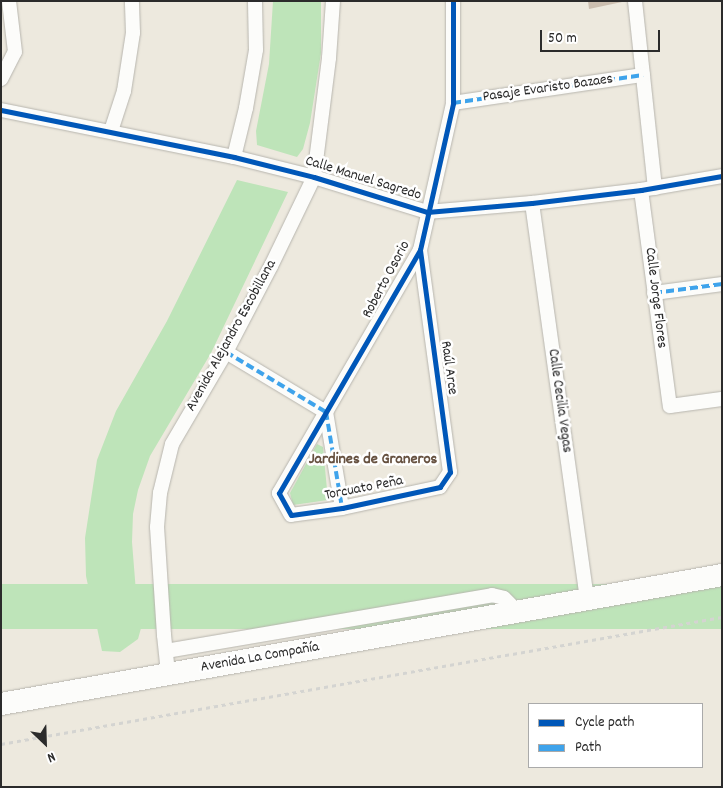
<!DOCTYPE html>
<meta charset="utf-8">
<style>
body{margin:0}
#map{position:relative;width:723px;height:788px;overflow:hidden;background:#ede9de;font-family:Dekko,sans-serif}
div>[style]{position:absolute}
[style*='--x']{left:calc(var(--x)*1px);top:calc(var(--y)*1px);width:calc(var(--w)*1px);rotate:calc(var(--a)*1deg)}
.green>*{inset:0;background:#bee4b9;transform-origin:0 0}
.building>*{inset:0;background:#ccbfb0}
.path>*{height:3px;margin-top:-1.5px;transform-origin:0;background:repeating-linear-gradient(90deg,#d4d4d1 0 4px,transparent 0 8px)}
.roads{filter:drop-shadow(0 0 1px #b7b5ae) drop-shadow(0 0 1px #b7b5ae)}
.street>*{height:14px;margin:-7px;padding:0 7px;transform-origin:7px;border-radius:7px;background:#fcfcfa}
.primary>*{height:22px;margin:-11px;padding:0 11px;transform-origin:11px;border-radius:11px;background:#fcfcfa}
.quiet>*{height:4px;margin-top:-2px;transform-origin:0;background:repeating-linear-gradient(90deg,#3ea3eb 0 8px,transparent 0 12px)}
.cycleway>*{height:5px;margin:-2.5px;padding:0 2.5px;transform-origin:2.5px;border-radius:2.5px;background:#0057b8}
span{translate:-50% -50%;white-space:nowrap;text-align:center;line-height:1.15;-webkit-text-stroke:5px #fff;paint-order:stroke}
.street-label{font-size:15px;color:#2b2b2b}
.neighbourhood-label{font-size:16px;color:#665140;font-weight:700}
.frame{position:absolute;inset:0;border:2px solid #2b2b2b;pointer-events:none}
.legend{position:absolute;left:528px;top:703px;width:175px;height:65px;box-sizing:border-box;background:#fff;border:1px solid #aaa;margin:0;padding:6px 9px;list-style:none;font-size:15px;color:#2b2b2b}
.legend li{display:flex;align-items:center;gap:10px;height:25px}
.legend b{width:25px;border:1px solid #aaa}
.north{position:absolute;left:20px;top:718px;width:50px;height:50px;-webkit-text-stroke:4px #fff;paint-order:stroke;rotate:156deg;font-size:14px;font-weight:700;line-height:20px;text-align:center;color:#2b2b2b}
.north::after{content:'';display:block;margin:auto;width:18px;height:22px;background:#2b2b2b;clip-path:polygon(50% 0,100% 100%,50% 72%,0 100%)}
.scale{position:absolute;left:540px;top:30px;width:120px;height:22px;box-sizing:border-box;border:2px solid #2b2b2b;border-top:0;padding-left:6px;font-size:15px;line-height:18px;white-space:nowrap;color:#2b2b2b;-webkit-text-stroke:4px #fff;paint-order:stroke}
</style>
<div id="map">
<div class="green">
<div style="clip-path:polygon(273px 1px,321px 1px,321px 53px,310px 123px,303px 149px,297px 157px,257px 145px,256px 131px,269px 64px)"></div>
<div style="clip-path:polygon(237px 180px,288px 192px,211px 353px,150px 456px,138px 490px,133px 514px,132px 542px,136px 592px,143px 621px,138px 639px,120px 652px,102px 651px,86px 576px,85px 538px,97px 460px,116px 411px,167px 321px)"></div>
<div style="clip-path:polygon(317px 444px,323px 447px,328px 500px,293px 505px,290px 493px)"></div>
<div style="left:722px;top:584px;width:45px;height:732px;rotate:90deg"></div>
</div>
<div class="building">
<div style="clip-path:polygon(588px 1px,622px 1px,622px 2px,589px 9px)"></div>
</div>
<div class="path">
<div style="--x:1;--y:744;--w:732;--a:-9.99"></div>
</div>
<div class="roads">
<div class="street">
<div style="--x:635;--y:1;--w:188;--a:83.9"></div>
<div style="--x:1;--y:79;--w:30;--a:-63"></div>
<div style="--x:15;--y:52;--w:51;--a:-96.7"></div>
<div style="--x:453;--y:103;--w:192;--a:-8.4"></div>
<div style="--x:1;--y:110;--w:238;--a:11.4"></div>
<div style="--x:234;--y:157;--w:82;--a:14"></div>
<div style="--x:314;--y:177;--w:118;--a:17.2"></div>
<div style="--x:427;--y:212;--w:105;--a:-4.9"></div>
<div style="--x:532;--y:203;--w:110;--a:-6.8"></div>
<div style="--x:641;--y:190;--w:82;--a:-9.8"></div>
<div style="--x:111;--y:131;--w:42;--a:-72"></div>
<div style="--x:124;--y:91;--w:59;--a:-81.2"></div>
<div style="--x:133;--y:33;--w:32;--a:-92"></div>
<div style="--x:234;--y:157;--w:50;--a:-76.2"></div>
<div style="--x:246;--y:108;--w:59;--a:-80.2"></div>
<div style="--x:256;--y:50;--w:49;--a:-91.2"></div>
<div style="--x:641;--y:190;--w:218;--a:82.4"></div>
<div style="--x:670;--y:406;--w:52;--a:-7.7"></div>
<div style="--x:532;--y:203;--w:400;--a:82.1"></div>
<div style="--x:420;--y:250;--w:224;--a:82.3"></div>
<div style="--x:450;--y:472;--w:18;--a:124"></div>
<div style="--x:440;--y:487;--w:100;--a:167.9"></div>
<div style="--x:342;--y:508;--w:51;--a:172.2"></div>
<div style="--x:291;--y:515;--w:25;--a:-119"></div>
<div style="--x:279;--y:493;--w:281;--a:-59.9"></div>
<div style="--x:420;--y:250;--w:151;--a:-77.3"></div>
<div style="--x:453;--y:103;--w:102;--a:-90"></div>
<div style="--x:654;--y:293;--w:69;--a:-7.5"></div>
<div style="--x:226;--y:352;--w:117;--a:31"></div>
<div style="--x:326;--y:412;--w:97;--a:80.5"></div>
<div style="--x:166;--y:651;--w:331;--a:-9.7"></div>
<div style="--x:492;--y:595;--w:12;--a:14"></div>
<div style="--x:504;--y:598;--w:20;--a:45"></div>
<div style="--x:168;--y:673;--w:38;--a:-96"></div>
<div style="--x:164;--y:635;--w:108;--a:-93.7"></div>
<div style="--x:157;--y:527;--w:34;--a:-85"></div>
<div style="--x:160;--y:493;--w:50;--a:-76.2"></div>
<div style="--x:172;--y:444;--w:107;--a:-59.6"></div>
<div style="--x:226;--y:352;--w:97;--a:-62.4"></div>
<div style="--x:271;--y:266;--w:99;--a:-64.2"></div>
<div style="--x:314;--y:177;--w:120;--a:-82.8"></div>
<div style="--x:329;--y:58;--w:57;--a:-86"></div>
</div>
<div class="primary">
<div style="--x:1;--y:704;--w:732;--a:-10.14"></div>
</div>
</div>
<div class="quiet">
<div style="--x:453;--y:103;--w:192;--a:-8.4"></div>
<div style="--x:654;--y:293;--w:69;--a:-7.5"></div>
<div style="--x:226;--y:352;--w:117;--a:31"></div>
<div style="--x:326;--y:412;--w:97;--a:80.5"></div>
</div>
<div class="cycleway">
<div style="--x:1;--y:110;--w:238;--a:11.4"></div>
<div style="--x:234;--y:157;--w:82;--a:14"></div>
<div style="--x:314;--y:177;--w:118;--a:17.2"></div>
<div style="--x:427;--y:212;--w:105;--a:-4.9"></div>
<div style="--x:532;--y:203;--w:110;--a:-6.8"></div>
<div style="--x:641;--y:190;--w:82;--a:-9.8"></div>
<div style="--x:420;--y:250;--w:224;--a:82.3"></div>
<div style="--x:450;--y:472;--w:18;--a:124"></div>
<div style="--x:440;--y:487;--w:100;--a:167.9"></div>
<div style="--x:342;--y:508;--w:51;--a:172.2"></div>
<div style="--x:291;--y:515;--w:25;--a:-119"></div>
<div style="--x:279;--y:493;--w:281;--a:-59.9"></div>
<div style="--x:420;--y:250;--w:151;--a:-77.3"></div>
<div style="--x:453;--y:103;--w:102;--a:-90"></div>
</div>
<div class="street-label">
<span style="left:548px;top:89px;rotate:-8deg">Pasaje Evaristo Bazaes</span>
<span style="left:363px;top:179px;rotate:17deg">Calle Manuel Sagredo</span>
<span style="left:387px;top:280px;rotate:-62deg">Roberto Osorio</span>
<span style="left:655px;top:298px;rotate:83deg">Calle Jorge Flores</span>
<span style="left:232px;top:336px;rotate:-61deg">Avenida Alejandro Escobillana</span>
<span style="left:448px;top:368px;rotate:82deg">Raúl Arce</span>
<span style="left:559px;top:401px;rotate:82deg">Calle Cecilia Vegas</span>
<span style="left:364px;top:489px;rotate:-11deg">Torcuato Peña</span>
<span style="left:260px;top:658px;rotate:-10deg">Avenida La Compañía</span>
</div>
<div class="neighbourhood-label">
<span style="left:373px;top:460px">Jardines de Graneros</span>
</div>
<div class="frame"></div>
<ul class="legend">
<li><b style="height:6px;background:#0057b8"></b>Cycle path</li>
<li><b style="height:6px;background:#3ea3eb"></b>Path</li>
</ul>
<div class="north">N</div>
<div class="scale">50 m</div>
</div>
